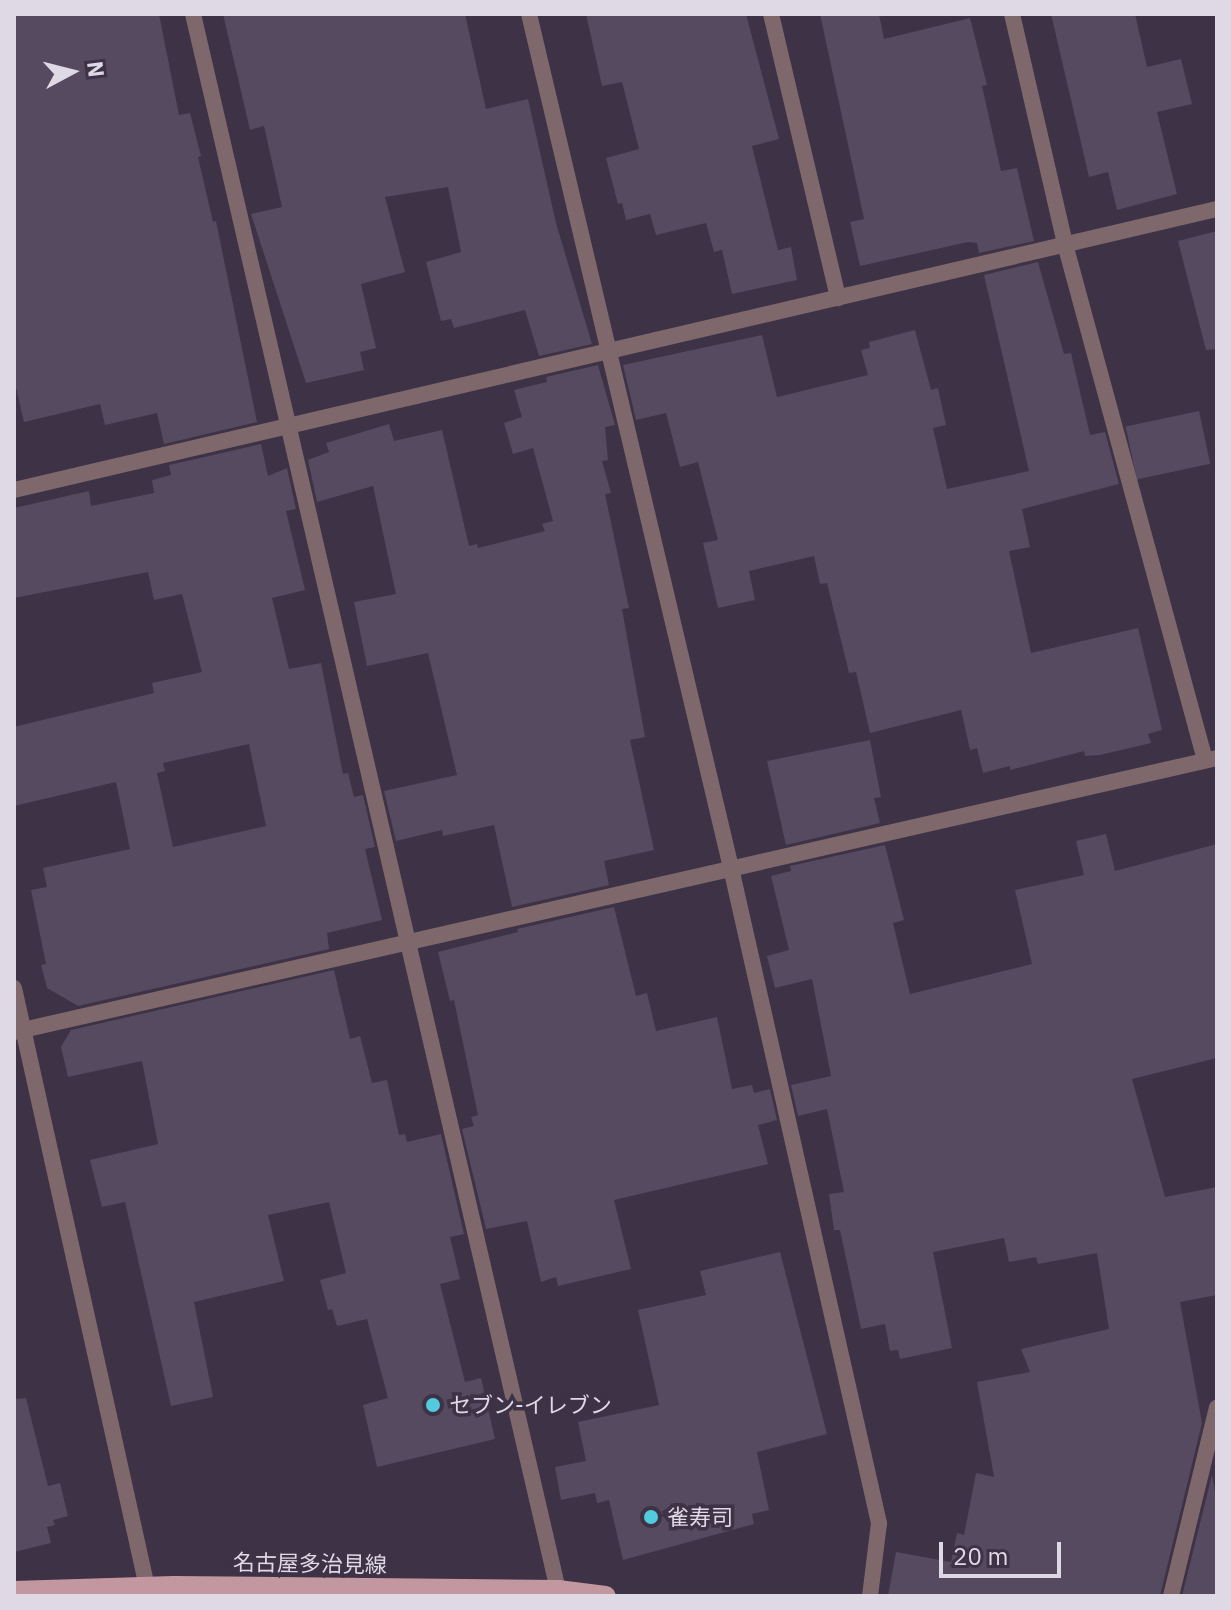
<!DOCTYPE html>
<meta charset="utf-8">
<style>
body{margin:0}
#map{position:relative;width:1231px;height:1610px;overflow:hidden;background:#3d3246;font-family:"IBM Plex Sans","Noto Sans JP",sans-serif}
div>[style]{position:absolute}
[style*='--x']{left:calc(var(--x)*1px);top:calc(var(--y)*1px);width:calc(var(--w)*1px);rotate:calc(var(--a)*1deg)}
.building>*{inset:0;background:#554a5f;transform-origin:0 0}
.minor>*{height:16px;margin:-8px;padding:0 8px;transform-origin:8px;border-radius:8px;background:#7e686c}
.primary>*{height:20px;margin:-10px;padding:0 10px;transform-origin:10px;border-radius:10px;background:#c397a0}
.dots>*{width:22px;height:22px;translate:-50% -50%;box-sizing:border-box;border:4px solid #3d3246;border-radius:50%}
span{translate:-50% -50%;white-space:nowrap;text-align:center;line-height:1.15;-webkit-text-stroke:7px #3d3246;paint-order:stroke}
.poi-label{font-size:22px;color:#dfd8e5}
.left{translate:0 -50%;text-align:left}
.street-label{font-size:22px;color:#dfd8e5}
.frame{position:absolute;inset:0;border:16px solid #dfd8e5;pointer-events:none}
.north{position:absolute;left:32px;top:32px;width:80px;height:80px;-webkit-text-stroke:6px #3d3246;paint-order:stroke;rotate:83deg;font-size:22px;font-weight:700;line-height:32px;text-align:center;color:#dfd8e5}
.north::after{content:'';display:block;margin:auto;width:28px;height:36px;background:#dfd8e5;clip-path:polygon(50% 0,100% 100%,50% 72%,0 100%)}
.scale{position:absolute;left:939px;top:1542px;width:122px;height:36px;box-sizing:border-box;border:4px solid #dfd8e5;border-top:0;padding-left:10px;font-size:24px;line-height:28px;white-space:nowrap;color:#dfd8e5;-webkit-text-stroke:6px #3d3246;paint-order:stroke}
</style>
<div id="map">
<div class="building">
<div style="clip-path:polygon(14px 14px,159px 14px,179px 115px,190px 113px,201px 156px,198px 157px,213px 222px,216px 221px,257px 422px,164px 444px,157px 413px,105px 425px,100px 404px,24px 422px,14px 379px)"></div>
<div style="clip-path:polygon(223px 14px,465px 14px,486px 109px,528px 99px,556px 223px,592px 344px,539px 356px,525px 310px,454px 328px,451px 319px,441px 321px,426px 262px,461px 252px,448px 187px,385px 197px,405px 272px,361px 284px,376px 348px,360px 352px,364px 370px,306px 383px,251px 214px,282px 207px,264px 126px,250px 130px)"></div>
<div style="clip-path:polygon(586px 14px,746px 14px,779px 139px,752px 146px,778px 250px,791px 247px,797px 280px,732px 294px,722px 250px,714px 252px,706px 223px,656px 235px,650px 214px,626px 220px,622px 203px,618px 204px,606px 158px,639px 149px,622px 82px,602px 86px)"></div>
<div style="clip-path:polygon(820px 14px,879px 14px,884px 39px,970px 18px,987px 85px,982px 86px,1001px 171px,1017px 168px,1034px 241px,979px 253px,977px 243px,968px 242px,860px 266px,850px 222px,864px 219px)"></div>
<div style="clip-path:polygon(1051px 14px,1135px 14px,1147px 67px,1181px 59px,1192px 104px,1157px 112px,1177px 194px,1117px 210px,1108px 172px,1089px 177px)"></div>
<div style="clip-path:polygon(1217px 231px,1217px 349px,1206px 350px,1178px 241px)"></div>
<div style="clip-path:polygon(1038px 262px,1064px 354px,1071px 353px,1090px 435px,1105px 432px,1119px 484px,1022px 509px,1030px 547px,1009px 551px,1031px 653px,1138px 628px,1162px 730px,1148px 734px,1151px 743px,1100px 755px,1085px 756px,1084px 751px,1010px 770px,1010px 766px,983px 773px,977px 748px,970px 750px,961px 710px,870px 733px,856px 672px,849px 673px,827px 583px,820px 584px,814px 556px,749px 571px,755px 600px,718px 608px,703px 543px,718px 540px,698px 462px,680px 467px,666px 413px,636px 420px,623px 365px,762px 335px,777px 397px,868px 375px,861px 350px,870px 348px,869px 342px,915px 330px,931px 390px,938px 388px,946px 425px,933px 428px,947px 489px,1029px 471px,984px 275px)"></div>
<div style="clip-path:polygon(598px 365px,615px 425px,605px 427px,608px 460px,602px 461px,611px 493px,605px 494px,629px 608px,622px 609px,645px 737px,630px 740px,654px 850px,604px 861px,609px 885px,512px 907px,494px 825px,443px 836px,442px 830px,396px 841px,384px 791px,457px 775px,428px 653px,367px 666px,354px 602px,396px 594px,373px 486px,317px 502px,308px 460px,329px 452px,326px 443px,389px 424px,394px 441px,442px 430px,469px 546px,477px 544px,478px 548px,545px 531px,542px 524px,553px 521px,533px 448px,513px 454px,504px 423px,522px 417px,514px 390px,547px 382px,546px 377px)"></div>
<div style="left:1199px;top:411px;width:54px;height:75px;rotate:78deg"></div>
<div style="clip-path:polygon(evenodd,261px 444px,268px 476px,287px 468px,296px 509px,286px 511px,305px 590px,272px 598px,289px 669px,321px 663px,343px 774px,348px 773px,354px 797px,363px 795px,375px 847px,365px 849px,382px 920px,327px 933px,329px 949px,78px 1006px,47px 988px,41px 965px,46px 964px,31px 890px,47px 887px,43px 868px,130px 849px,116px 782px,14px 806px,14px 727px,154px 693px,152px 683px,202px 672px,182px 594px,154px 600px,148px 572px,14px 598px,14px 508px,89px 491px,91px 506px,154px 493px,152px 480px,171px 475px,169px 465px,261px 444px,249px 744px,266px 826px,173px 847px,157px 773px,165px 771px,163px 763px,249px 744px)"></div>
<div style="clip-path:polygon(870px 740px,881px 797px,874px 798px,880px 823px,786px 845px,767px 761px)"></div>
<div style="clip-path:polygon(1106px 834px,1115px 871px,1217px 844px,1217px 1058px,1132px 1079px,1165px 1197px,1217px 1187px,1217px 1295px,1180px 1302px,1202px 1423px,1160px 1596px,888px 1596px,896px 1552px,951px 1562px,957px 1533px,964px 1535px,976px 1473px,994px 1477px,977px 1382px,1030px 1372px,1021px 1349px,1109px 1329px,1097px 1253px,1038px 1264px,1036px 1257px,1009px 1262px,1004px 1238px,933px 1252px,952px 1348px,900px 1359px,898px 1350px,890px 1351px,885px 1324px,861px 1329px,840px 1230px,834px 1230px,829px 1194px,844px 1192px,827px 1109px,798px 1116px,791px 1085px,831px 1076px,812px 979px,775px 988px,767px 956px,789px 950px,771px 876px,791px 871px,790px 866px,885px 845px,904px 920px,893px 923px,910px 994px,1032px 964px,1015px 890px,1084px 875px,1076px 841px)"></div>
<div style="clip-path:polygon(614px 907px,636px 996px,647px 993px,656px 1031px,717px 1017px,732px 1089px,752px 1085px,754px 1093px,770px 1089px,777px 1120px,758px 1125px,768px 1164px,614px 1200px,631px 1269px,558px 1286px,556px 1277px,541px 1282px,527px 1221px,486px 1229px,462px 1129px,474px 1126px,471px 1117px,478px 1115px,454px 1000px,450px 1001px,438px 952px,518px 932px,517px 929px)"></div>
<div style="clip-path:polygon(334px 970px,350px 1039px,360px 1036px,372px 1083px,387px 1080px,399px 1135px,405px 1134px,407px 1142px,441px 1134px,464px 1234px,450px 1237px,460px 1279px,440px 1284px,465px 1382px,481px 1378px,495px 1439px,377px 1467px,363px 1405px,388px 1398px,367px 1319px,337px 1326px,332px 1309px,328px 1310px,320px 1280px,346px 1273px,329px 1202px,268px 1215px,284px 1281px,194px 1302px,213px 1397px,171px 1406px,125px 1202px,102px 1207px,90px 1160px,158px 1144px,142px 1061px,68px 1077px,61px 1047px,71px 1030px)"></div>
<div style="clip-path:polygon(780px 1252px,827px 1434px,757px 1452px,769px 1510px,752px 1514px,754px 1524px,623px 1560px,609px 1500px,597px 1503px,595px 1493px,561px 1500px,555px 1467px,586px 1461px,578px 1422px,659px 1405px,638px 1310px,706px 1295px,700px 1271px)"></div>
<div style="clip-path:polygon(26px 1398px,48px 1486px,60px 1483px,68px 1516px,53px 1520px,55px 1525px,47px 1527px,51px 1543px,14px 1552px,14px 1399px)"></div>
<div style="clip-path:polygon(1212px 1475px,1217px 1502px,1217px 1596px,1182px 1596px)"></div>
</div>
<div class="minor">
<div style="--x:193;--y:14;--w:1618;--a:76.96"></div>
<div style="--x:529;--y:14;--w:878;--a:76.69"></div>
<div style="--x:731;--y:868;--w:672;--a:77.27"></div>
<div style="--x:879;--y:1523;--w:74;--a:97"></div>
<div style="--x:771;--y:14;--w:292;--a:76.7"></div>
<div style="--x:1012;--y:14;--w:236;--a:77"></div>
<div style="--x:1065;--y:244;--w:535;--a:74.82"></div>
<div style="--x:14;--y:490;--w:1235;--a:-13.15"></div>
<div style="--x:14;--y:988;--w:614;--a:77.48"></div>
<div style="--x:14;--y:1032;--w:1234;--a:-12.83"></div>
<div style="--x:1171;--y:1596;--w:194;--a:-76.3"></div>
</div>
<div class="primary">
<div style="--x:14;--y:1591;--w:160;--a:-1.8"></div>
<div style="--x:174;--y:1586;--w:384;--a:0.6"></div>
<div style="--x:558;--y:1590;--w:48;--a:7.1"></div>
</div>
<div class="dots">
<div style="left:433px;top:1405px;background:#54cade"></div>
<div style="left:651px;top:1517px;background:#54cade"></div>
</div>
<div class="poi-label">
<span class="left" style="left:449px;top:1405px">セブン-イレブン</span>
<span class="left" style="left:667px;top:1517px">雀寿司</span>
</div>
<div class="street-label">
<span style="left:310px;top:1563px;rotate:1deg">名古屋多治見線</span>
</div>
<div class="frame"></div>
<div class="north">N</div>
<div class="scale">20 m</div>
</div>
